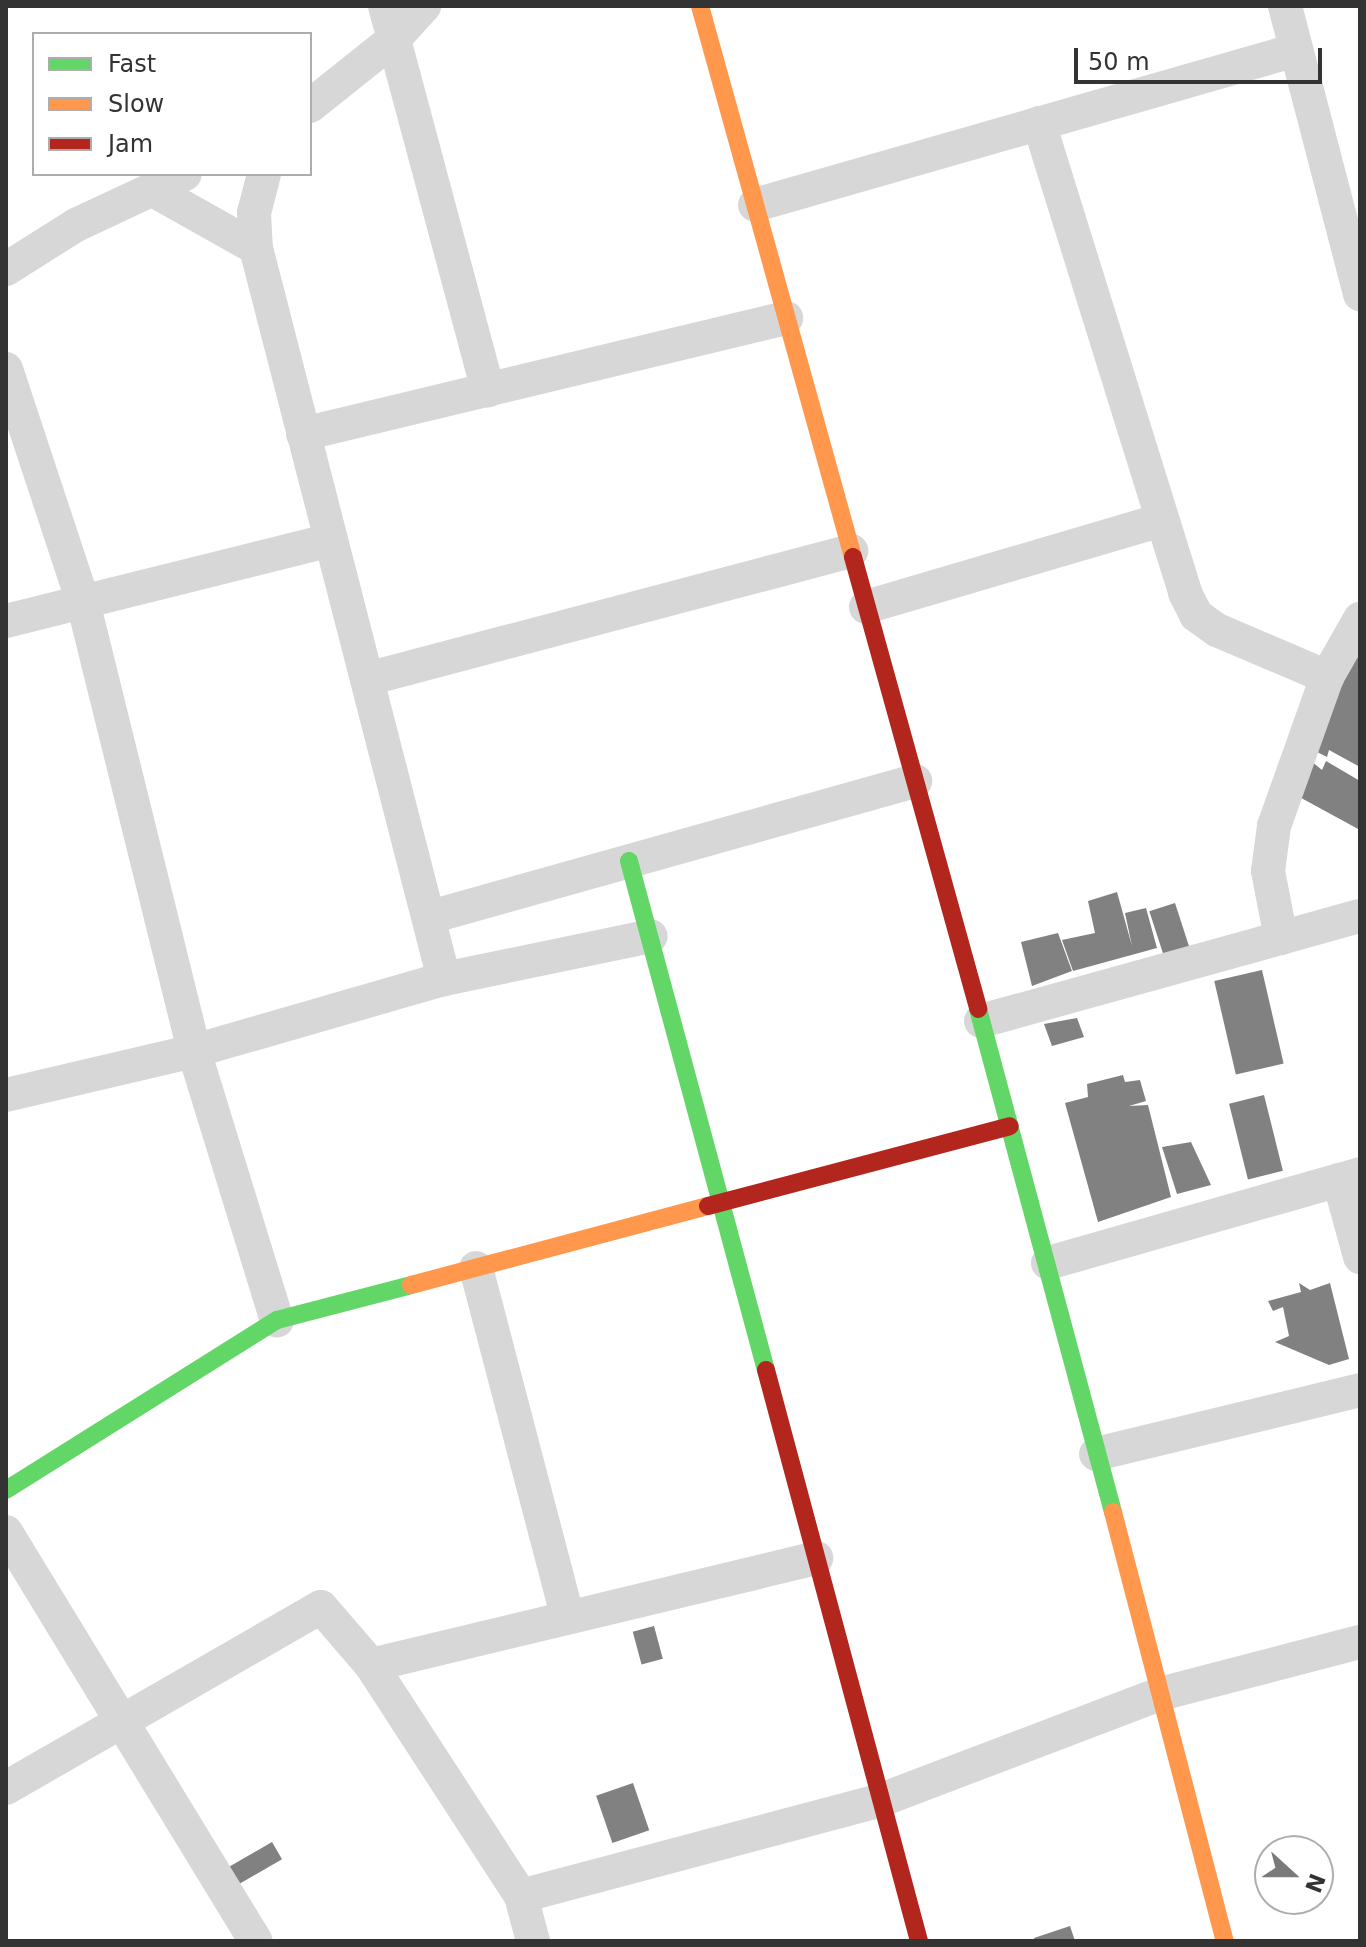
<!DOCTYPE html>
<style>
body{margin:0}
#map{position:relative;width:1366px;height:1947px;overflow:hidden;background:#fff;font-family:"DejaVu Sans",sans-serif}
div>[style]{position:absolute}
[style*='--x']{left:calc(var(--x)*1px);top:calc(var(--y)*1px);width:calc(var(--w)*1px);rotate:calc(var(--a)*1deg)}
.building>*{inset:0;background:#818181;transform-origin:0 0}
.street>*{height:34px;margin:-17px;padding:0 17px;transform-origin:17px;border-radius:17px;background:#d7d7d7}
.fast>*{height:18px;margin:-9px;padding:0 9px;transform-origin:9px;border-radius:9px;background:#63d668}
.slow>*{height:18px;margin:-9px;padding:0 9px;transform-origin:9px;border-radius:9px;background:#ff974d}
.jam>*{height:18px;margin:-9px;padding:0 9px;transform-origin:9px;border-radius:9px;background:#b3261e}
span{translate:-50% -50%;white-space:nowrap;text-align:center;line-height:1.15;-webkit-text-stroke:8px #fff;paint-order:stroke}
.frame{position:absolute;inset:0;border:8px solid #333;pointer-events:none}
.legend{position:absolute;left:32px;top:32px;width:280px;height:144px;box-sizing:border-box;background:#fff;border:2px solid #adadad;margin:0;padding:10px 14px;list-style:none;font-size:24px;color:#333}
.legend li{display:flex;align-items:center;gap:16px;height:40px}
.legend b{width:40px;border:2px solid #adadad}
.north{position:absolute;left:1254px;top:1835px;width:80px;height:80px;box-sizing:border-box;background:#fff;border:2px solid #adadad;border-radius:50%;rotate:111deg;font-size:22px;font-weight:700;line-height:32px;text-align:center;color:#333}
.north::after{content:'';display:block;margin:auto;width:28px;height:36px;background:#7a7a7a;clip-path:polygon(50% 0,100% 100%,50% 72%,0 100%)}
.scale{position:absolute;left:1074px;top:48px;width:248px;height:36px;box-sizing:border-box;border:4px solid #333;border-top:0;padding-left:10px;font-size:24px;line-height:28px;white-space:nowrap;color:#333;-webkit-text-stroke:6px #fff;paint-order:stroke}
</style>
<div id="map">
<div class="building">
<div style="clip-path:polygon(1351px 654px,1360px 659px,1360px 767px,1329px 750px,1327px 757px,1313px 750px)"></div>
<div style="clip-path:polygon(1311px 761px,1322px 770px,1326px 761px,1360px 781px,1360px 830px,1292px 793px)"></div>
<div style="clip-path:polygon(1117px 892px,1132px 946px,1125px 913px,1146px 908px,1157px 948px,1073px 971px,1062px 940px,1095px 933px,1088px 901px)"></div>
<div style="left:1175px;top:903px;width:52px;height:27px;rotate:72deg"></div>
<div style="clip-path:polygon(1058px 933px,1072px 971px,1032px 986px,1021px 942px)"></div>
<div style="left:1262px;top:970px;width:96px;height:49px;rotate:77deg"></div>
<div style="clip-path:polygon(1077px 1018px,1084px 1037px,1052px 1046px,1044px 1024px)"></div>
<div style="clip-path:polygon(1123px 1075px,1125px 1082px,1140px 1080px,1146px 1101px,1129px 1106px,1148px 1105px,1171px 1197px,1098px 1222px,1065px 1103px,1088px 1097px,1087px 1084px)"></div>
<div style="left:1264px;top:1095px;width:78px;height:36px;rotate:76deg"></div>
<div style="clip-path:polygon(1191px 1142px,1211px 1185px,1177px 1194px,1162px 1147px)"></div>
<div style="clip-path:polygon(1299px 1283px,1310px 1290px,1330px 1283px,1349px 1359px,1329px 1365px,1275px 1342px,1289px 1336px,1283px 1307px,1273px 1311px,1268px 1301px,1301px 1292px)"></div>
<div style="left:654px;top:1626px;width:34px;height:22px;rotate:75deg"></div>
<div style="left:633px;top:1783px;width:50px;height:39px;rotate:71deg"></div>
<div style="left:272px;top:1842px;width:20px;height:50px;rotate:60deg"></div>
<div style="clip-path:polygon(1070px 1926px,1075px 1941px,1035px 1941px,1034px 1938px)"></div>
</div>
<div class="street">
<div style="--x:385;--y:6;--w:398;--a:75"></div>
<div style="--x:1285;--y:6;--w:298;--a:75.4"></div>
<div style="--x:310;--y:106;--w:107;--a:-38.6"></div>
<div style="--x:394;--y:39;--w:45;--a:-47.7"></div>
<div style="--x:1039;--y:123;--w:492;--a:72.7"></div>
<div style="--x:1185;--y:593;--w:25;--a:63"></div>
<div style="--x:1196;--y:615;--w:26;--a:36"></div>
<div style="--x:1217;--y:630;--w:120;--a:23.1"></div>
<div style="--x:264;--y:174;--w:40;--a:104.4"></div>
<div style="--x:254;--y:213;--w:35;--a:87"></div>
<div style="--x:256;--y:248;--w:755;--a:75.58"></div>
<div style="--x:151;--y:189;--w:120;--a:29.3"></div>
<div style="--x:755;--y:205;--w:563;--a:-15.99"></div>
<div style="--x:6;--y:269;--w:83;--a:-32.2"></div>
<div style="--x:76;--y:225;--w:120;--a:-25.1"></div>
<div style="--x:6;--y:369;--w:245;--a:71.7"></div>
<div style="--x:83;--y:602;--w:463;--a:76.1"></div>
<div style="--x:194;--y:1051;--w:282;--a:72.9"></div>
<div style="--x:303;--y:434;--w:497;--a:-13.5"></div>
<div style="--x:866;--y:607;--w:305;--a:-16.4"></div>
<div style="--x:6;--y:621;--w:335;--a:-14"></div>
<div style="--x:367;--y:679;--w:501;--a:-14.81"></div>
<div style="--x:430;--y:917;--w:504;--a:-15.66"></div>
<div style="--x:1281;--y:938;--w:68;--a:-101"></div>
<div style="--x:1268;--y:871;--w:45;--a:-82.4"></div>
<div style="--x:1274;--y:826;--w:158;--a:-70.4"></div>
<div style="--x:1327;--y:677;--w:67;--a:-60.4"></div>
<div style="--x:981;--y:1021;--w:393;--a:-15.5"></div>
<div style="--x:6;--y:1095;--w:193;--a:-13.2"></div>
<div style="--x:194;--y:1051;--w:260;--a:-16.1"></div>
<div style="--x:444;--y:979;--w:211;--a:-11.7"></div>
<div style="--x:1339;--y:1180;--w:80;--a:74.7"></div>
<div style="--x:1048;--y:1263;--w:324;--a:-15.9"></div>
<div style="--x:476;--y:1268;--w:360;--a:75.3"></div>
<div style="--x:1096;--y:1454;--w:272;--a:-13.6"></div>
<div style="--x:6;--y:1532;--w:479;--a:58.6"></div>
<div style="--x:371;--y:1665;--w:458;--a:-13.5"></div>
<div style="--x:6;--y:1788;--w:363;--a:-29.9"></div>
<div style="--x:321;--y:1607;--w:77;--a:49.2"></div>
<div style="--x:371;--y:1665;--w:275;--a:57"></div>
<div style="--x:521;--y:1896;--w:47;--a:75.1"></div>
<div style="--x:521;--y:1896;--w:373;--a:-14.9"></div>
<div style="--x:881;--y:1800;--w:298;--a:-20.8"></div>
<div style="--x:1160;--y:1694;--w:207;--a:-14.6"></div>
</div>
<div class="fast">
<div style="--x:629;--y:861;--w:527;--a:74.94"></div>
<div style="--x:978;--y:1009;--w:521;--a:74.98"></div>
<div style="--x:6;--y:1490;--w:320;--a:-32.1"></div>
<div style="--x:277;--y:1320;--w:138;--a:-14.6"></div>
</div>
<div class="slow">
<div style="--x:700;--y:6;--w:572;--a:74.48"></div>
<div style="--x:411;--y:1285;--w:307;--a:-14.9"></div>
<div style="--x:1113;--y:1512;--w:443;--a:75.4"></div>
</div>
<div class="jam">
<div style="--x:853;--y:557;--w:469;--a:74.5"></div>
<div style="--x:708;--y:1206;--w:312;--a:-14.8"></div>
<div style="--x:766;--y:1370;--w:591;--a:75"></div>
</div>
<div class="frame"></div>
<ul class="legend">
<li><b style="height:10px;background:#63d668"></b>Fast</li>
<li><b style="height:10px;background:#ff974d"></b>Slow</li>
<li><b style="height:10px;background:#b3261e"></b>Jam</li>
</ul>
<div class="north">N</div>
<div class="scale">50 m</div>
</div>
